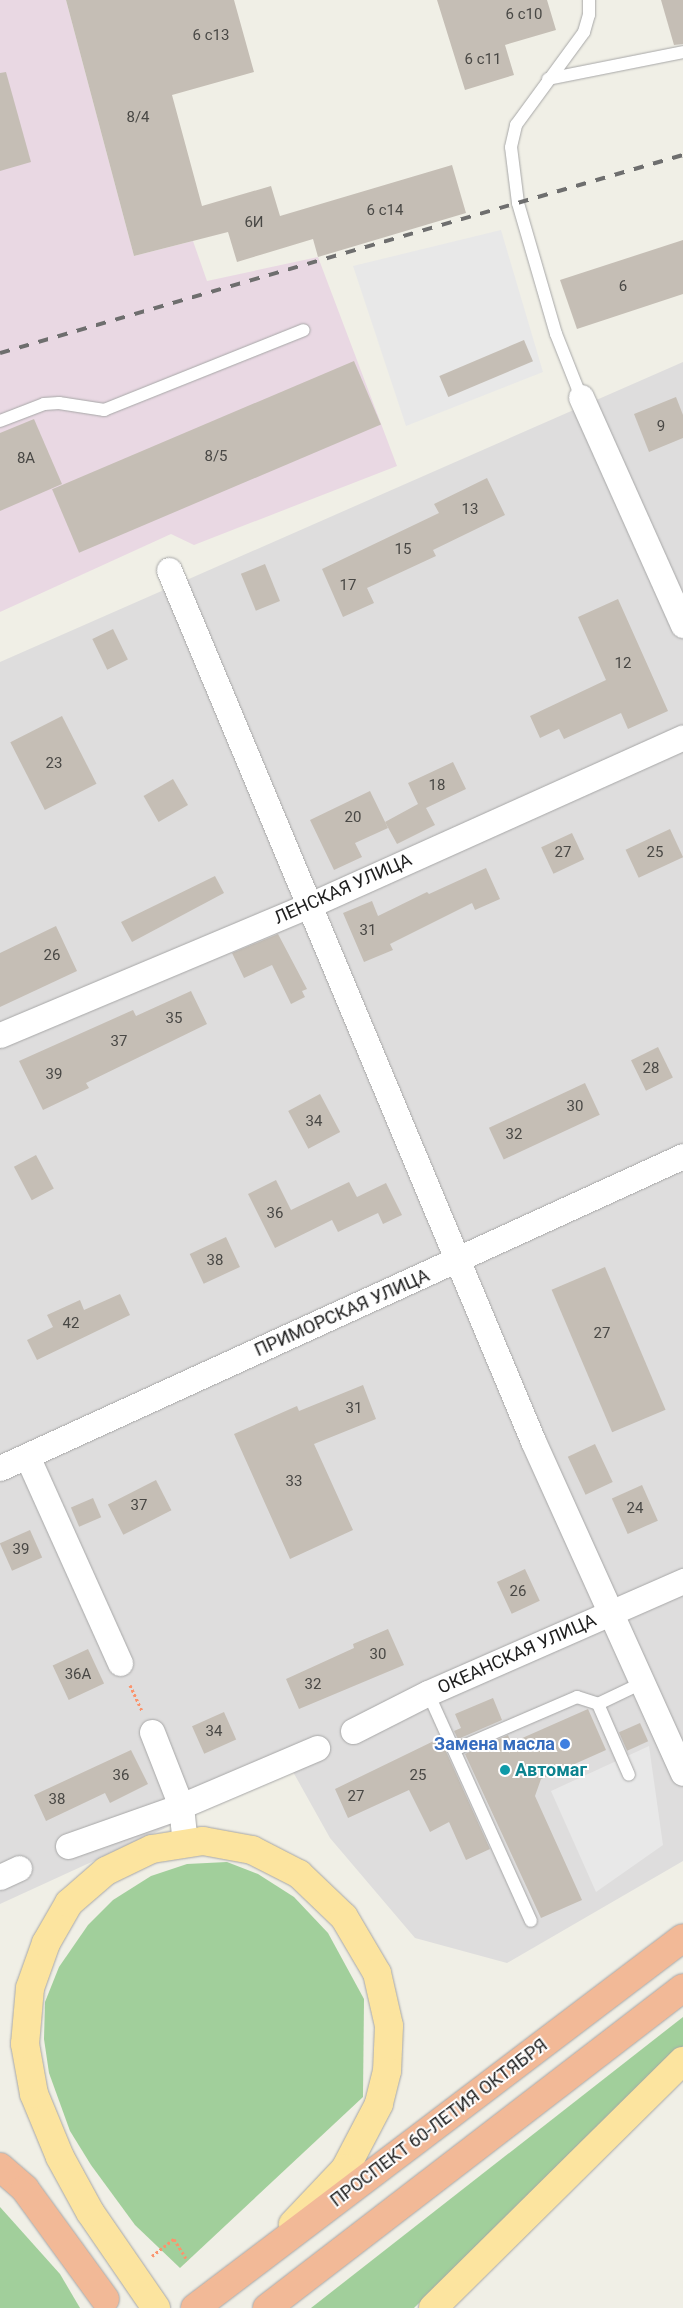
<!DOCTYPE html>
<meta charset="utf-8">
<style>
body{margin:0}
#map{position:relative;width:683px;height:2308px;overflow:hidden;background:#f0efe6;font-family:Roboto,sans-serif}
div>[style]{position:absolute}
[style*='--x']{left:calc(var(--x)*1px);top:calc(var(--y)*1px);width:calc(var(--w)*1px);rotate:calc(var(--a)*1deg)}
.residential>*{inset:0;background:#dedddd}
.industrial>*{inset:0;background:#e9d8e3}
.forest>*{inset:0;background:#a1cf9b}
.parking>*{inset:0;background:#e8e8e8}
.building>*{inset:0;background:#c5beb5;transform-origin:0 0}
.path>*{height:3px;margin-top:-1.5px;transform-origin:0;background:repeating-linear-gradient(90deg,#fa946d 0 2.5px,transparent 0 5px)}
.roads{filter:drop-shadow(0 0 1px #a7a7a7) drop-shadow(0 0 1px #a7a7a7)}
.service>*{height:12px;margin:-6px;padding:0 6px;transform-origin:6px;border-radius:6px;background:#fff}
.minor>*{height:25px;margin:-12.5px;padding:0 12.5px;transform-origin:12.5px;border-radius:12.5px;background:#fff}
.primary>*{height:28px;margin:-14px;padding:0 14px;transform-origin:14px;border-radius:14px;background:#fce49f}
.trunk>*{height:28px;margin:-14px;padding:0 14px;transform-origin:14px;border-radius:14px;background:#f2b997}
.rail>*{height:4px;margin-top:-2px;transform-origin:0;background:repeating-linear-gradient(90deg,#6e6e6e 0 10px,transparent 0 20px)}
.dots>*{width:14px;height:14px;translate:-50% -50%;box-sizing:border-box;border:2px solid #fff;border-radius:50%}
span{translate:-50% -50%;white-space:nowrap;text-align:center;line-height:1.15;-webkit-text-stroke:4px #fff;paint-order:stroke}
.number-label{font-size:15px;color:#494845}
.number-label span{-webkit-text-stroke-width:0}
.street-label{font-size:18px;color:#202020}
.shop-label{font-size:18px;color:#366cbe;font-weight:700}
.right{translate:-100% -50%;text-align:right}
.culture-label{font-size:18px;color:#0d838f;font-weight:700}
.left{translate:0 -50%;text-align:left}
</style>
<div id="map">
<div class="residential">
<div style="clip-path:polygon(683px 362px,683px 1861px,507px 1963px,415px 1938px,330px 1838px,292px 1770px,0 1904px,0 662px)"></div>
</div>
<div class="industrial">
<div style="clip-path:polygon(0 0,66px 0,134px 256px,193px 241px,207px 281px,318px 257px,397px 466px,194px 545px,171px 534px,0 612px)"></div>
</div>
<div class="forest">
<div style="clip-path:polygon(227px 1862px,258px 1874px,294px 1897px,328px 1933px,364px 1999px,363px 2097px,180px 2268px,135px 2225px,91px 2165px,70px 2131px,49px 2073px,44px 2039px,45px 2002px,59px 1967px,88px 1925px,113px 1900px,151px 1876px,187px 1864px)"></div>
<div style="clip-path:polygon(683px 2017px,683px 2046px,414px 2308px,311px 2308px)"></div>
<div style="clip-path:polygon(0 2207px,60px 2274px,80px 2308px,0 2308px)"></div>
</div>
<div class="parking">
<div style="clip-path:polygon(501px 230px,543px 372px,406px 426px,353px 266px)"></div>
<div style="clip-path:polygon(649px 1746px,663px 1845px,596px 1892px,551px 1791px)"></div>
</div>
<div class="building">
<div style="clip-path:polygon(66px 0,234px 0,254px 72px,172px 95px,202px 206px,271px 186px,280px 216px,452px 165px,466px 213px,318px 257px,313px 239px,237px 262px,228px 232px,134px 256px)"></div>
<div style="clip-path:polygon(437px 0,547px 0,556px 30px,505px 45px,514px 75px,465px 90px)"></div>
<div style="clip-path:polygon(661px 0,683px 0,683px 44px,674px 45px)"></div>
<div style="clip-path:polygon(6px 72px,31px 162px,0 171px,0 73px)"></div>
<div style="clip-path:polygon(683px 240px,683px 294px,577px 329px,560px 280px)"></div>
<div style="left:524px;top:340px;width:23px;height:92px;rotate:67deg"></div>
<div style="left:354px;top:361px;width:69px;height:328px;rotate:67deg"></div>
<div style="clip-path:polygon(676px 397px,683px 415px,683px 438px,649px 452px,634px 414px)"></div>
<div style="clip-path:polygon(34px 419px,62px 484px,0 511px,0 433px)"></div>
<div style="clip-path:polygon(487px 478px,505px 515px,433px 550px,436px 556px,367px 588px,374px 603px,343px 617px,322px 569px,439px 513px,434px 504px)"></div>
<div style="left:265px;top:564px;width:40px;height:26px;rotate:68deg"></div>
<div style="clip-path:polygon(618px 599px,668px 711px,628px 729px,621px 713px,564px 739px,559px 729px,540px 738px,530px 716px,606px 680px,578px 617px)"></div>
<div style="left:113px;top:629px;width:34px;height:23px;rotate:64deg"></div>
<div style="left:62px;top:716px;width:76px;height:58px;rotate:63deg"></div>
<div style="clip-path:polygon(453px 762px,466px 789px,426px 808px,435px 825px,397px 844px,385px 822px,418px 804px,408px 783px)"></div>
<div style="left:173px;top:779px;width:30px;height:34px;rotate:60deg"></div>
<div style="clip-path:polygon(370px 791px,388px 828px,355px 843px,362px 857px,334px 870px,310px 820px)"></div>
<div style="left:670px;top:829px;width:31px;height:49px;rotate:65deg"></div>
<div style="left:572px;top:833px;width:29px;height:34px;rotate:65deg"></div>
<div style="clip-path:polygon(486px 868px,500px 899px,475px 910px,472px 903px,390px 944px,393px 950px,364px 962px,343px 913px,372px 901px,378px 916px,427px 892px,429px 894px)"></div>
<div style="clip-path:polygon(215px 876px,224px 893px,132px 942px,121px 922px)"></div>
<div style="clip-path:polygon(56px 926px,77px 971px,0 1007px,0 953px)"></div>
<div style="clip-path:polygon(278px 934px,307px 989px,302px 991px,305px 997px,291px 1004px,272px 965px,244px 978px,232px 953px)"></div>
<div style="clip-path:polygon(191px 991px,207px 1024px,86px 1083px,89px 1088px,43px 1110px,19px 1061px,133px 1010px,136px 1016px)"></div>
<div style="left:658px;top:1047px;width:34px;height:30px;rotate:64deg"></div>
<div style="left:585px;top:1083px;width:35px;height:106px;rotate:65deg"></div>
<div style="left:320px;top:1094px;width:43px;height:36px;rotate:62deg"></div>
<div style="left:36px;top:1155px;width:38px;height:25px;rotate:62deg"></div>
<div style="clip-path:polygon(276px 1180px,291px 1210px,349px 1182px,357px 1197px,386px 1183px,402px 1215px,383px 1224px,378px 1213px,338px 1232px,332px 1220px,275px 1248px,248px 1194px)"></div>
<div style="left:226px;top:1237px;width:33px;height:40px;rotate:65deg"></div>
<div style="left:605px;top:1267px;width:155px;height:58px;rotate:67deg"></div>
<div style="clip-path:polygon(120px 1294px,130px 1315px,37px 1360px,27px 1340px,53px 1327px,47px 1315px,80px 1300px,84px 1310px)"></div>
<div style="clip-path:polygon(363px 1385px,376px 1419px,314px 1444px,353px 1530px,290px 1559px,234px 1434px,297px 1406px,299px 1411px)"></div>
<div style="left:595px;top:1444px;width:42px;height:30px;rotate:65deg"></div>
<div style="left:156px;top:1480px;width:34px;height:54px;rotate:63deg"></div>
<div style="left:642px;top:1485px;width:39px;height:33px;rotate:66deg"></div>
<div style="left:93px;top:1498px;width:21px;height:24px;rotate:67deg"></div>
<div style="left:30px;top:1530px;width:30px;height:33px;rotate:66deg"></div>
<div style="left:525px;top:1569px;width:35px;height:31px;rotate:65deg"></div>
<div style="clip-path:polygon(388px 1629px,404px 1665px,299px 1709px,286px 1679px,354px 1648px,353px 1644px)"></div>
<div style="left:88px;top:1649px;width:38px;height:39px;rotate:65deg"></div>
<div style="clip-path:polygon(493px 1698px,502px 1720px,458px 1739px,454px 1731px,461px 1728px,455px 1714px)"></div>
<div style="clip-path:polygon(588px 1709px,606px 1750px,541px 1779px,535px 1796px,582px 1900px,541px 1918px,465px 1754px,508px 1735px,511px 1743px)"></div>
<div style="left:224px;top:1712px;width:30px;height:35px;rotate:66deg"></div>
<div style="left:640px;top:1723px;width:20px;height:23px;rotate:66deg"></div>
<div style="clip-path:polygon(440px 1738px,490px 1849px,466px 1860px,449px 1822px,430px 1832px,409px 1790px,348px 1818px,335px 1789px)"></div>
<div style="clip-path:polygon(131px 1750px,148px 1784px,110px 1803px,105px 1793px,46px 1821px,34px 1795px)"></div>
</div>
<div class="path">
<div style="--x:130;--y:1685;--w:29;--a:65"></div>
<div style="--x:152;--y:2256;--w:28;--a:-38"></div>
<div style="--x:174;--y:2239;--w:25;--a:58"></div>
</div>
<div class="roads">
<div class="service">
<div style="--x:548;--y:79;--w:138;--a:-11.3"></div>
<div style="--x:581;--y:397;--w:68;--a:-111.6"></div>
<div style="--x:556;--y:334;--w:136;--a:-106.2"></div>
<div style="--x:518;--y:203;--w:56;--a:-97.1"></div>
<div style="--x:511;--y:147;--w:23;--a:-77"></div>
<div style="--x:516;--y:125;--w:115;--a:-53.8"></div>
<div style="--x:584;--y:32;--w:18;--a:-74"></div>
<div style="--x:589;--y:15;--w:15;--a:-90"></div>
<div style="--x:0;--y:421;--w:47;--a:-21.1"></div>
<div style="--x:44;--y:404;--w:15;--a:-4"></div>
<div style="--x:59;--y:403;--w:46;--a:8.8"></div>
<div style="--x:104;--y:410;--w:215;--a:-21.8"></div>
<div style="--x:428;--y:1693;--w:250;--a:65.7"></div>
<div style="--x:598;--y:1704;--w:77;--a:66.4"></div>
<div style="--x:454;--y:1750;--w:134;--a:-23.3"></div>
<div style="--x:577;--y:1697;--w:22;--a:18"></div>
<div style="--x:598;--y:1704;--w:49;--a:-25.5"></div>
</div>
<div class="minor">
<div style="--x:581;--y:397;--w:250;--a:65.9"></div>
<div style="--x:169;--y:570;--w:944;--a:67.32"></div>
<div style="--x:533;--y:1441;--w:364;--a:65.7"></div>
<div style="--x:0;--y:1035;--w:336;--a:-22.8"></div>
<div style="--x:310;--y:905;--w:409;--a:-24.2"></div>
<div style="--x:27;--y:1456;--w:227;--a:65.8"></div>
<div style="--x:0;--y:1468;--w:751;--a:-24.55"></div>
<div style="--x:353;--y:1731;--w:84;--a:-26.9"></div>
<div style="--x:428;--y:1693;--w:279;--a:-23.7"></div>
<div style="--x:152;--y:1732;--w:79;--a:68.6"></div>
<div style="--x:181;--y:1806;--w:38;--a:84"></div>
<div style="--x:68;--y:1846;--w:120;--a:-19.5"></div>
<div style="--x:181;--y:1806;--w:148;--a:-23.1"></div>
<div style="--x:0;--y:1877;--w:21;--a:-25"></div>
</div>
<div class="primary">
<div style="--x:156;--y:2308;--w:116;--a:-124.5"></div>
<div style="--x:90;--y:2212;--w:63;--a:-118.6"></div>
<div style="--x:60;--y:2157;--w:68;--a:-112.4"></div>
<div style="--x:34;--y:2094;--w:51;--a:-100.2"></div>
<div style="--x:25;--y:2044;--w:56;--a:-84.9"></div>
<div style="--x:30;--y:1988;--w:48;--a:-70.4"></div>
<div style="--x:46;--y:1943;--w:46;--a:-60.1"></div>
<div style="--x:69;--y:1903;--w:49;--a:-40.9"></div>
<div style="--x:106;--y:1871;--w:51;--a:-25.6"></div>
<div style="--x:152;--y:1849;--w:52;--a:-8.9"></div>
<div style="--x:203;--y:1841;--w:50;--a:10.4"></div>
<div style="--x:252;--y:1850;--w:53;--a:27.1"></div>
<div style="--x:299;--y:1874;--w:62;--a:43.7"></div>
<div style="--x:344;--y:1917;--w:65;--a:59.5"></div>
<div style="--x:377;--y:1973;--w:54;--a:77.2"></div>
<div style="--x:389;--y:2026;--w:45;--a:92.5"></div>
<div style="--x:387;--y:2071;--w:34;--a:104"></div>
<div style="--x:379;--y:2104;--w:73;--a:117.6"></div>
<div style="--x:345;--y:2169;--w:76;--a:133.4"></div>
<div style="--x:433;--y:2308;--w:351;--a:-44.7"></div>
</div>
<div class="trunk">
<div style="--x:0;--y:2167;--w:33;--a:41"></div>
<div style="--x:25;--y:2189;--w:136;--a:54"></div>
<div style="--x:195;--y:2308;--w:612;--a:-37.17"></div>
<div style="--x:267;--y:2308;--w:525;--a:-37.57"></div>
</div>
</div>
<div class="rail">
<div style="--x:0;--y:353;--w:711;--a:-16.17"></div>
</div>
<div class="dots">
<div style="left:565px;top:1744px;background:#3f7fe0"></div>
<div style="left:505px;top:1770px;background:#0f9aa8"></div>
</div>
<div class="number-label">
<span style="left:524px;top:15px">6 с10</span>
<span style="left:211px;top:36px">6 с13</span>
<span style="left:483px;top:60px">6 с11</span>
<span style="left:138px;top:118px">8/4</span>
<span style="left:385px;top:211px">6 с14</span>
<span style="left:254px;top:223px">6И</span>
<span style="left:623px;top:287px">6</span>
<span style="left:661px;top:427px">9</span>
<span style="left:216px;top:457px">8/5</span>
<span style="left:26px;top:459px">8А</span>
<span style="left:470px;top:510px">13</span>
<span style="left:403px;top:550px">15</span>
<span style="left:348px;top:586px">17</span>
<span style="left:623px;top:664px">12</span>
<span style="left:54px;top:764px">23</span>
<span style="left:437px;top:786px">18</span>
<span style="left:353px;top:818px">20</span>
<span style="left:563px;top:853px">27</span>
<span style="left:655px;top:853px">25</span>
<span style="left:368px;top:931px">31</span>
<span style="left:52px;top:956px">26</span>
<span style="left:174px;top:1019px">35</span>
<span style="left:119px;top:1042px">37</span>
<span style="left:651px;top:1069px">28</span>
<span style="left:54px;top:1075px">39</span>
<span style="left:575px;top:1107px">30</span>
<span style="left:314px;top:1122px">34</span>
<span style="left:514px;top:1135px">32</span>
<span style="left:275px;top:1214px">36</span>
<span style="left:215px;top:1261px">38</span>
<span style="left:71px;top:1324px">42</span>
<span style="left:602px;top:1334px">27</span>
<span style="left:354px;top:1409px">31</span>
<span style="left:294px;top:1482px">33</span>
<span style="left:139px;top:1506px">37</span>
<span style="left:635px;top:1509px">24</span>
<span style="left:21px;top:1550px">39</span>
<span style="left:518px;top:1592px">26</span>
<span style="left:378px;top:1655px">30</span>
<span style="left:78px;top:1675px">36А</span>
<span style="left:313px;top:1685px">32</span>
<span style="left:214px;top:1732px">34</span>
<span style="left:121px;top:1776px">36</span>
<span style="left:418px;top:1776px">25</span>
<span style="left:356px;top:1797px">27</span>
<span style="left:57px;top:1800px">38</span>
</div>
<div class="street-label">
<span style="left:343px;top:889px;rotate:-24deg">ЛЕНСКАЯ УЛИЦА</span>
<span style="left:342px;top:1313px;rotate:-24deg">ПРИМОРСКАЯ УЛИЦА</span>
<span style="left:517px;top:1654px;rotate:-24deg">ОКЕАНСКАЯ УЛИЦА</span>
<span style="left:439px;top:2123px;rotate:-37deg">ПРОСПЕКТ 60-ЛЕТИЯ ОКТЯБРЯ</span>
</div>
<div class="shop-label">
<span class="right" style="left:555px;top:1744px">Замена масла</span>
</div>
<div class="culture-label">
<span class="left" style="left:515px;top:1770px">Автомаг</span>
</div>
</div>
